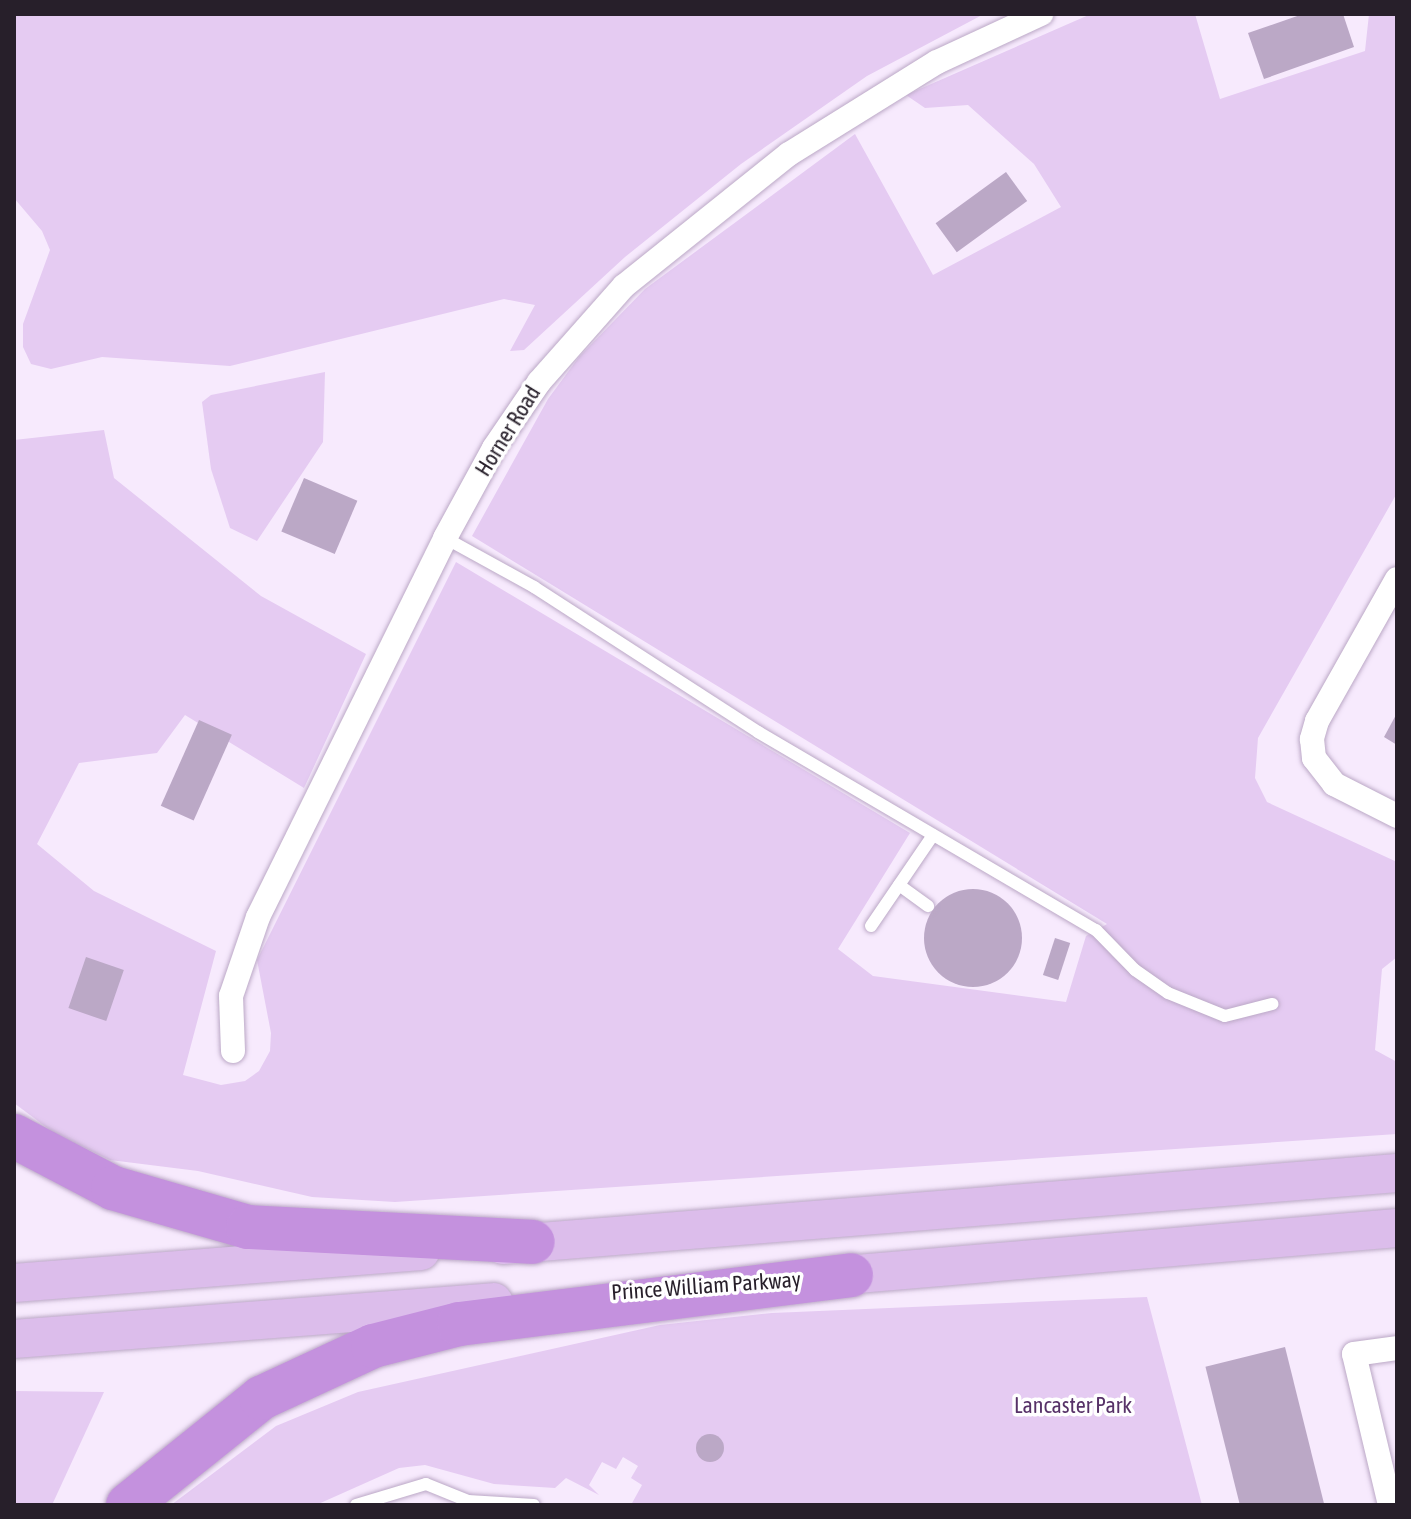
<!DOCTYPE html>
<style>
body{margin:0}
#map{position:relative;width:1411px;height:1519px;overflow:hidden;background:#f7eafd;font-family:"Asap Condensed",sans-serif}
div>[style]{position:absolute}
[style*='--x']{left:calc(var(--x)*1px);top:calc(var(--y)*1px);width:calc(var(--w)*1px);rotate:calc(var(--a)*1deg)}
.green>*{inset:0;background:#e5cbf2}
.building>*{inset:0;background:#bba8c6;transform-origin:0 0}
.round{border-radius:50%}
.roads{filter:drop-shadow(0 0 2px #bba8c6) drop-shadow(0 0 2px #bba8c6)}
.lane>*{height:12px;margin:-6px;padding:0 6px;transform-origin:6px;border-radius:6px;background:#fff}
.street>*{height:24px;margin:-12px;padding:0 12px;transform-origin:12px;border-radius:12px;background:#fff}
.primary>*{height:38px;margin:-19px;padding:0 19px;transform-origin:19px;border-radius:19px;background:#dcbdeb}
.highway>*{height:44px;margin:-22px;padding:0 22px;transform-origin:22px;border-radius:22px;background:#c491de}
span{translate:-50% -50%;white-space:nowrap;text-align:center;line-height:1.15;-webkit-text-stroke:7px #fff;paint-order:stroke}
.street-label{font-size:22px;color:#271f2a}
.park-label{font-size:22px;color:#573268}
.frame{position:absolute;inset:0;border:16px solid #271f2a;pointer-events:none}
</style>
<div id="map">
<div class="green">
<div style="clip-path:polygon(14px 14px,984px 14px,867px 76px,741px 164px,625px 257px,524px 350px,510px 351px,535px 305px,504px 299px,230px 366px,102px 357px,51px 369px,31px 364px,23px 347px,23px 324px,50px 250px,42px 231px,14px 198px)"></div>
<div style="clip-path:polygon(1091px 14px,1195px 14px,1220px 99px,1365px 51px,1369px 14px,1397px 14px,1397px 493px,1258px 738px,1255px 778px,1267px 802px,1397px 862px,1397px 957px,1382px 969px,1375px 1050px,1397px 1062px,1397px 1134px,395px 1202px,312px 1197px,198px 1171px,110px 1160px,54px 1133px,14px 1103px,14px 440px,104px 430px,114px 478px,261px 596px,366px 654px,304px 788px,185px 715px,157px 753px,79px 763px,37px 844px,94px 891px,216px 951px,183px 1075px,221px 1085px,245px 1081px,259px 1071px,270px 1051px,271px 1033px,257px 960px,456px 562px,910px 833px,838px 949px,873px 976px,1066px 1002px,1086px 936px,1107px 924px,472px 536px,548px 399px,579px 357px,645px 289px,855px 134px,933px 275px,1061px 207px,1034px 164px,968px 105px,925px 108px,906px 95px)"></div>
<div style="clip-path:polygon(325px 372px,323px 442px,257px 541px,230px 528px,211px 469px,202px 402px,211px 395px)"></div>
<div style="clip-path:polygon(1147px 1297px,1202px 1505px,631px 1505px,642px 1485px,631px 1478px,638px 1466px,623px 1457px,616px 1469px,602px 1462px,589px 1485px,599px 1495px,566px 1478px,555px 1488px,494px 1484px,425px 1465px,399px 1468px,316px 1505px,171px 1505px,276px 1426px,358px 1392px,660px 1325px,772px 1313px)"></div>
<div style="clip-path:polygon(14px 1391px,104px 1392px,52px 1505px,14px 1505px)"></div>
</div>
<div class="building">
<div style="clip-path:polygon(1303px 14px,1343px 14px,1354px 47px,1264px 79px,1248px 33px)"></div>
<div style="left:1006px;top:172px;width:36px;height:87px;rotate:54deg"></div>
<div style="left:304px;top:478px;width:58px;height:58px;rotate:23deg"></div>
<div style="clip-path:polygon(1397px 713px,1397px 745px,1384px 737px)"></div>
<div style="left:199px;top:720px;width:36px;height:94px;rotate:24deg"></div>
<div class="round" style="left:924px;top:889px;width:98px;height:98px"></div>
<div style="left:1055px;top:938px;width:16px;height:39px;rotate:18deg"></div>
<div style="left:86px;top:957px;width:40px;height:54px;rotate:19deg"></div>
<div style="left:1285px;top:1347px;width:163px;height:82px;rotate:76deg"></div>
<div class="round" style="left:696px;top:1434px;width:28px;height:28px"></div>
</div>
<div class="roads">
<div class="lane">
<div style="--x:445;--y:538;--w:102;--a:28.8"></div>
<div style="--x:534;--y:587;--w:267;--a:32.9"></div>
<div style="--x:758;--y:732;--w:392;--a:30.4"></div>
<div style="--x:1096;--y:930;--w:56;--a:45.7"></div>
<div style="--x:1135;--y:970;--w:40;--a:34.9"></div>
<div style="--x:1168;--y:993;--w:61;--a:22"></div>
<div style="--x:1225;--y:1016;--w:49;--a:-14.3"></div>
<div style="--x:899;--y:885;--w:36;--a:36"></div>
<div style="--x:871;--y:926;--w:110;--a:-55.7"></div>
<div style="--x:356;--y:1505;--w:73;--a:-16.7"></div>
<div style="--x:426;--y:1484;--w:45;--a:22"></div>
<div style="--x:468;--y:1501;--w:66;--a:3.5"></div>
</div>
<div class="street">
<div style="--x:1397;--y:579;--w:163;--a:119.4"></div>
<div style="--x:1317;--y:721;--w:19;--a:106"></div>
<div style="--x:1312;--y:739;--w:19;--a:84"></div>
<div style="--x:1314;--y:758;--w:33;--a:52"></div>
<div style="--x:1334;--y:784;--w:71;--a:26.9"></div>
<div style="--x:233;--y:1051;--w:55;--a:-92.1"></div>
<div style="--x:231;--y:996;--w:83;--a:-71.1"></div>
<div style="--x:258;--y:917;--w:423;--a:-63.7"></div>
<div style="--x:445;--y:538;--w:102;--a:-61.4"></div>
<div style="--x:494;--y:448;--w:80;--a:-55.7"></div>
<div style="--x:539;--y:382;--w:128;--a:-48.5"></div>
<div style="--x:624;--y:286;--w:211;--a:-38.7"></div>
<div style="--x:789;--y:154;--w:174;--a:-31.9"></div>
<div style="--x:937;--y:62;--w:115;--a:-24.8"></div>
<div style="--x:1390;--y:1505;--w:155;--a:-103.4"></div>
<div style="--x:1354;--y:1354;--w:43;--a:-7.9"></div>
</div>
<div class="primary">
<div style="--x:503;--y:1245;--w:897;--a:-4.6"></div>
<div style="--x:822;--y:1277;--w:577;--a:-4.87"></div>
<div style="--x:14;--y:1283;--w:408;--a:-4.5"></div>
<div style="--x:14;--y:1339;--w:481;--a:-4.4"></div>
</div>
<div class="highway">
<div style="--x:14;--y:1136;--w:112;--a:27.7"></div>
<div style="--x:113;--y:1188;--w:141;--a:16.1"></div>
<div style="--x:248;--y:1227;--w:285;--a:3"></div>
<div style="--x:128;--y:1505;--w:171;--a:-38.8"></div>
<div style="--x:261;--y:1398;--w:123;--a:-24.9"></div>
<div style="--x:373;--y:1346;--w:89;--a:-14.3"></div>
<div style="--x:459;--y:1324;--w:395;--a:-7.1"></div>
</div>
</div>
<div class="street-label">
<span style="left:508px;top:431px;rotate:-58deg">Horner Road</span>
<span style="left:706px;top:1286px;rotate:-4deg">Prince William Parkway</span>
</div>
<div class="park-label">
<span style="left:1073px;top:1406px">Lancaster Park</span>
</div>
<div class="frame"></div>
</div>
